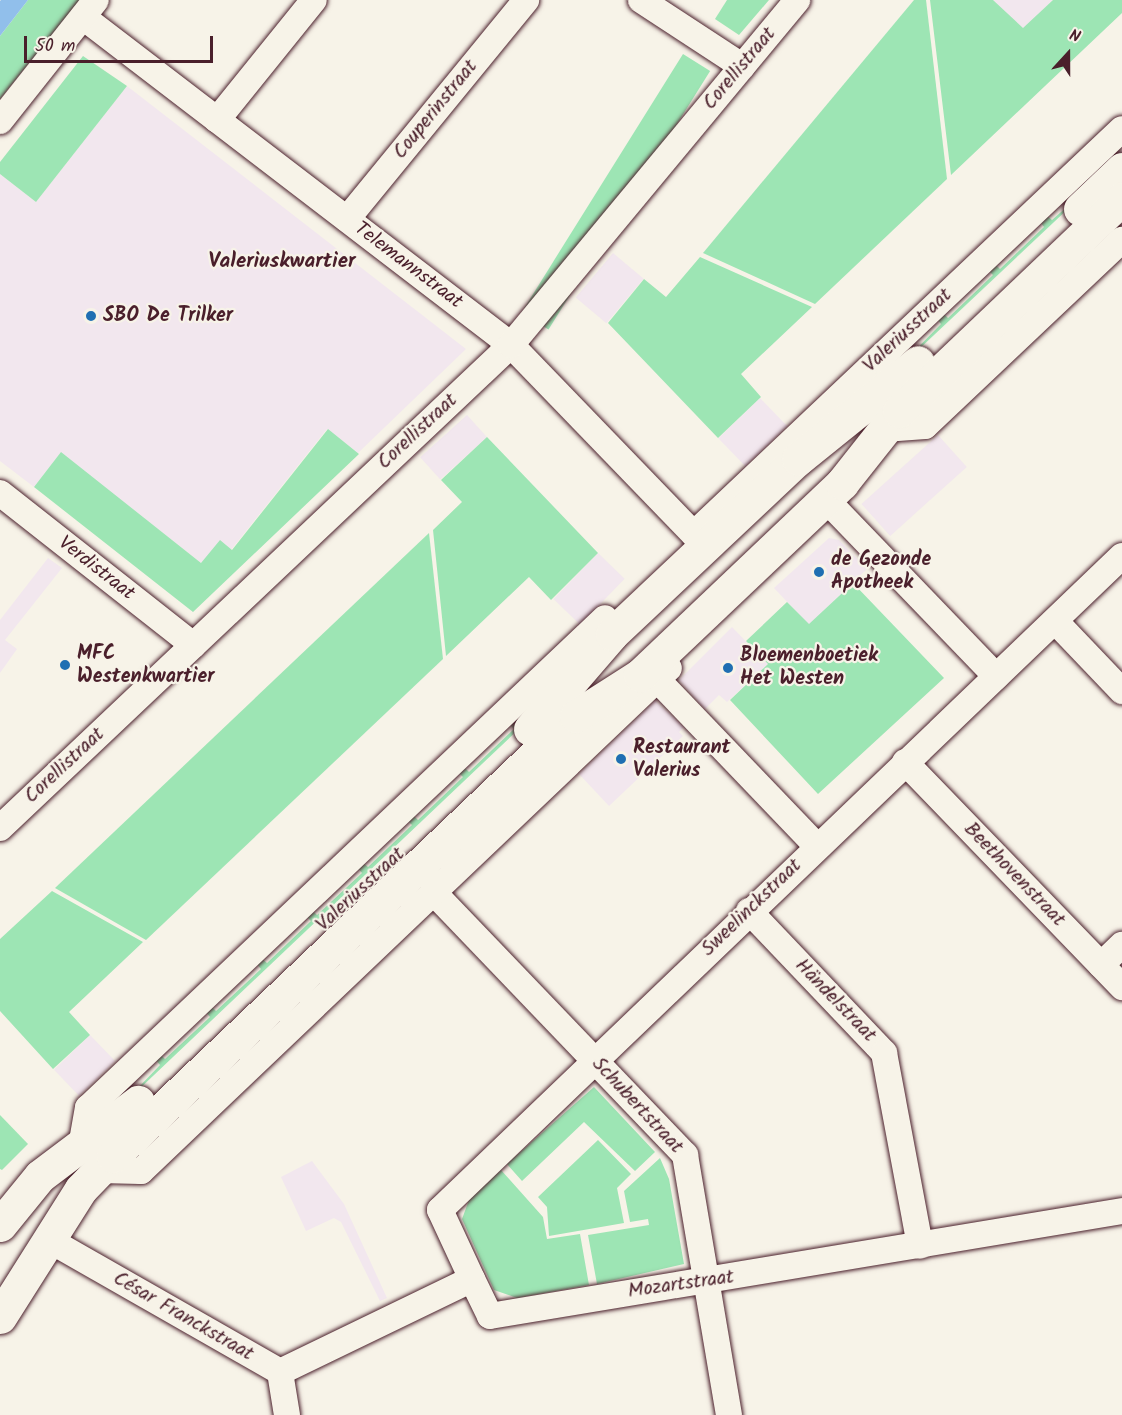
<!DOCTYPE html>
<meta charset="utf-8">
<style>
body{margin:0}
#map{position:relative;width:1122px;height:1415px;overflow:hidden;background:#f7f3e8;font-family:Kalam,sans-serif}
div>[style]{position:absolute}
[style*='--x']{left:calc(var(--x)*1px);top:calc(var(--y)*1px);width:calc(var(--w)*1px);rotate:calc(var(--a)*1deg)}
.built>*{inset:0;background:#f2e7ee;transform-origin:0 0}
.green>*{inset:0;background:#9de5b4;transform-origin:0 0}
.water>*{inset:0;background:#91bfeb}
.roads{filter:drop-shadow(0 0 2px #4a1f2b) drop-shadow(0 0 2px #4a1f2b)}
.minor>*{height:26px;margin:-13px;padding:0 13px;transform-origin:13px;border-radius:13px;background:#f7f3e8}
.primary>*{height:33px;margin:-16.5px;padding:0 16.5px;transform-origin:16.5px;border-radius:16.5px;background:#f7f3e8}
.dots>*{width:16px;height:16px;translate:-50% -50%;box-sizing:border-box;border:3px solid #f7f3e8;border-radius:50%}
span{translate:-50% -50%;white-space:nowrap;text-align:center;line-height:1.15;-webkit-text-stroke:4.5px #f7f3e8;paint-order:stroke}
.street-label{font-size:20px;color:#4a1f2b}
.poi-label{font-size:20px;color:#4a1f2b;font-weight:700}
.left{translate:0 -50%;text-align:left}
.neighbourhood-label{font-size:21px;color:#4a1f2b;font-weight:700}
.north{position:absolute;left:1038px;top:24px;width:60px;height:60px;-webkit-text-stroke:4px #f7f3e8;paint-order:stroke;rotate:21deg;font-size:16px;font-weight:700;line-height:24px;text-align:center;color:#4a1f2b}
.north::after{content:'';display:block;margin:auto;width:21px;height:27px;background:#4a1f2b;clip-path:polygon(50% 0,100% 100%,50% 72%,0 100%)}
.scale{position:absolute;left:24px;top:36px;width:189px;height:27px;box-sizing:border-box;border:3px solid #4a1f2b;border-top:0;padding-left:8px;font-size:18px;line-height:21px;white-space:nowrap;color:#4a1f2b;-webkit-text-stroke:4px #f7f3e8;paint-order:stroke}
</style>
<div id="map">
<div class="built">
<div style="clip-path:polygon(993px 0,1053px 0,1023px 29px)"></div>
<div style="clip-path:polygon(127px 86px,466px 349px,358px 453px,327px 429px,231px 550px,201px 563px,61px 453px,34px 487px,0 461px,0 174px,36px 202px)"></div>
<div style="left:613px;top:253px;width:40px;height:58px;rotate:40deg"></div>
<div style="left:760px;top:398px;width:39px;height:58px;rotate:46deg"></div>
<div style="left:467px;top:415px;width:30px;height:63px;rotate:48deg"></div>
<div style="left:938px;top:435px;width:43px;height:103px;rotate:48deg"></div>
<div style="clip-path:polygon(829px 538px,839px 540px,867px 569px,809px 625px,774px 588px)"></div>
<div style="left:598px;top:553px;width:37px;height:64px;rotate:44deg"></div>
<div style="clip-path:polygon(48px 558px,62px 568px,5px 640px,17px 649px,0 673px,0 620px)"></div>
<div style="clip-path:polygon(732px 627px,768px 664px,727px 702px,719px 695px,705px 709px,679px 680px)"></div>
<div style="clip-path:polygon(655px 701px,684px 727px,679px 732px,683px 736px,609px 806px,579px 774px)"></div>
<div style="left:90px;top:1035px;width:36px;height:50px;rotate:46deg"></div>
<div style="clip-path:polygon(312px 1161px,344px 1204px,387px 1298px,380px 1301px,341px 1222px,334px 1218px,306px 1231px,281px 1177px)"></div>
</div>
<div class="green">
<div style="clip-path:polygon(28px 0,80px 0,0 99px,0 36px)"></div>
<div style="clip-path:polygon(727px 0,769px 0,739px 35px,715px 19px)"></div>
<div style="clip-path:polygon(914px 0,926px 0,947px 179px,815px 304px,703px 253px)"></div>
<div style="clip-path:polygon(930px 0,993px 0,1023px 28px,1053px 0,1122px 0,1122px 13px,951px 175px)"></div>
<div style="left:683px;top:54px;width:32px;height:305px;rotate:32deg"></div>
<div style="clip-path:polygon(83px 56px,127px 86px,36px 202px,0 174px,0 162px)"></div>
<div style="clip-path:polygon(1122px 158px,883px 383px,941px 324px,936px 318px,942px 312px,948px 318px,993px 275px,987px 269px,994px 263px,1000px 269px,1044px 227px,1039px 220px,1045px 214px,1052px 220px)"></div>
<div style="clip-path:polygon(700px 257px,812px 307px,741px 374px,761px 397px,718px 438px,608px 323px,644px 279px,666px 297px)"></div>
<div style="clip-path:polygon(328px 429px,359px 454px,193px 612px,34px 487px,61px 452px,201px 563px,220px 540px,232px 550px)"></div>
<div style="clip-path:polygon(487px 437px,598px 553px,551px 600px,529px 577px,446px 656px,433px 530px,462px 502px,441px 480px)"></div>
<div style="clip-path:polygon(429px 533px,443px 659px,146px 940px,55px 888px)"></div>
<div style="clip-path:polygon(853px 583px,944px 678px,818px 794px,730px 700px,768px 664px,746px 641px,787px 602px,809px 624px)"></div>
<div style="clip-path:polygon(540px 709px,115px 1112px,160px 1065px,154px 1058px,159px 1053px,165px 1059px,210px 1017px,204px 1010px,210px 1005px,216px 1011px,261px 969px,255px 962px,260px 957px,267px 963px,311px 921px,305px 915px,311px 909px,317px 915px,362px 873px,356px 866px,361px 861px,368px 867px,412px 825px,406px 819px,412px 814px,418px 820px,463px 777px,457px 771px,463px 766px,469px 772px,514px 729px,508px 723px,513px 718px,519px 724px)"></div>
<div style="clip-path:polygon(52px 891px,143px 942px,69px 1012px,90px 1035px,53px 1069px,0 1011px,0 939px)"></div>
<div style="clip-path:polygon(594px 1087px,655px 1152px,635px 1171px,584px 1122px,522px 1181px,507px 1164px)"></div>
<div style="clip-path:polygon(0 1115px,28px 1144px,2px 1170px,0 1169px)"></div>
<div style="clip-path:polygon(598px 1140px,631px 1174px,617px 1188px,624px 1223px,549px 1236px,547px 1207px,538px 1197px)"></div>
<div style="clip-path:polygon(660px 1158px,669px 1179px,684px 1264px,597px 1284px,588px 1235px,649px 1225px,648px 1219px,630px 1222px,624px 1191px)"></div>
<div style="clip-path:polygon(501px 1170px,543px 1217px,547px 1239px,580px 1234px,589px 1285px,517px 1298px,494px 1290px,462px 1219px,469px 1200px)"></div>
</div>
<div class="water">
<div style="clip-path:polygon(1px 0,28px 0,0 36px,0 1px)"></div>
</div>
<div class="roads">
<div class="minor">
<div style="--x:641;--y:0;--w:121;--a:33.2"></div>
<div style="--x:83;--y:17;--w:539;--a:37.46"></div>
<div style="--x:511;--y:345;--w:279;--a:46"></div>
<div style="--x:217;--y:120;--w:154;--a:-51.1"></div>
<div style="--x:0;--y:121;--w:154;--a:-51.6"></div>
<div style="--x:347;--y:219;--w:283;--a:-50.7"></div>
<div style="--x:884;--y:429;--w:41;--a:-4.2"></div>
<div style="--x:925;--y:426;--w:271;--a:-43.4"></div>
<div style="--x:0;--y:493;--w:246;--a:38.2"></div>
<div style="--x:836;--y:510;--w:231;--a:46.1"></div>
<div style="--x:694;--y:534;--w:589;--a:-43.42"></div>
<div style="--x:1055;--y:621;--w:97;--a:46.3"></div>
<div style="--x:647;--y:669;--w:245;--a:46.2"></div>
<div style="--x:905;--y:762;--w:313;--a:46"></div>
<div style="--x:0;--y:828;--w:703;--a:-43.39"></div>
<div style="--x:511;--y:345;--w:448;--a:-50.3"></div>
<div style="--x:434;--y:893;--w:363;--a:46.2"></div>
<div style="--x:685;--y:1155;--w:264;--a:80.4"></div>
<div style="--x:749;--y:911;--w:196;--a:46.4"></div>
<div style="--x:884;--y:1053;--w:196;--a:79.4"></div>
<div style="--x:1101;--y:965;--w:29;--a:-44"></div>
<div style="--x:81;--y:1147;--w:40;--a:-80"></div>
<div style="--x:88;--y:1108;--w:712;--a:-43.46"></div>
<div style="--x:99;--y:1170;--w:42;--a:1.4"></div>
<div style="--x:141;--y:1171;--w:729;--a:-43.61"></div>
<div style="--x:49;--y:1240;--w:266;--a:29.7"></div>
<div style="--x:472;--y:1279;--w:76;--a:-114.9"></div>
<div style="--x:440;--y:1210;--w:945;--a:-43.8"></div>
<div style="--x:280;--y:1372;--w:213;--a:-25.8"></div>
<div style="--x:472;--y:1279;--w:41;--a:64.1"></div>
<div style="--x:490;--y:1316;--w:641;--a:-9.43"></div>
<div style="--x:280;--y:1372;--w:44;--a:80.8"></div>
</div>
<div class="primary">
<div style="--x:1080;--y:209;--w:58;--a:-43.6"></div>
<div style="--x:530;--y:729;--w:125;--a:-49.2"></div>
<div style="--x:612;--y:634;--w:255;--a:-43.3"></div>
<div style="--x:798;--y:459;--w:154;--a:-38.9"></div>
<div style="--x:0;--y:1225;--w:63;--a:-50.8"></div>
<div style="--x:40;--y:1176;--w:123;--a:-37.1"></div>
<div style="--x:0;--y:1317;--w:151;--a:-57.7"></div>
<div style="--x:81;--y:1189;--w:46;--a:-45.9"></div>
<div style="--x:113;--y:1156;--w:639;--a:-43.54"></div>
<div style="--x:576;--y:716;--w:76;--a:-32.6"></div>
<div style="--x:640;--y:675;--w:279;--a:-43.5"></div>
<div style="--x:842;--y:483;--w:92;--a:-51.6"></div>
<div style="--x:899;--y:411;--w:308;--a:-43.6"></div>
</div>
</div>
<div class="dots">
<div style="left:91px;top:316px;background:#1f6fb2"></div>
<div style="left:819px;top:572px;background:#1f6fb2"></div>
<div style="left:65px;top:665px;background:#1f6fb2"></div>
<div style="left:728px;top:668px;background:#1f6fb2"></div>
<div style="left:621px;top:759px;background:#1f6fb2"></div>
</div>
<div class="street-label">
<span style="left:740px;top:69px;rotate:-50deg">Corellistraat</span>
<span style="left:436px;top:110px;rotate:-51deg">Couperinstraat</span>
<span style="left:408px;top:266px;rotate:37deg">Telemannstraat</span>
<span style="left:908px;top:331px;rotate:-43deg">Valeriusstraat</span>
<span style="left:418px;top:432px;rotate:-43deg">Corellistraat</span>
<span style="left:96px;top:569px;rotate:38deg">Verdistraat</span>
<span style="left:65px;top:766px;rotate:-43deg">Corellistraat</span>
<span style="left:1014px;top:875px;rotate:46deg">Beethovenstraat</span>
<span style="left:361px;top:890px;rotate:-43deg">Valeriusstraat</span>
<span style="left:752px;top:908px;rotate:-44deg">Sweelinckstraat</span>
<span style="left:835px;top:1001px;rotate:46deg">Händelstraat</span>
<span style="left:637px;top:1106px;rotate:47deg">Schubertstraat</span>
<span style="left:681px;top:1285px;rotate:-8deg">Mozartstraat</span>
<span style="left:183px;top:1317px;rotate:30deg">César Franckstraat</span>
</div>
<div class="poi-label">
<span class="left" style="left:103px;top:316px">SBO De Trilker</span>
<span class="left" style="left:831px;top:572px">de Gezonde<br>Apotheek</span>
<span class="left" style="left:77px;top:666px">MFC<br>Westenkwartier</span>
<span class="left" style="left:740px;top:668px">Bloemenboetiek<br>Het Westen</span>
<span class="left" style="left:633px;top:760px">Restaurant<br>Valerius</span>
</div>
<div class="neighbourhood-label">
<span style="left:282px;top:262px">Valeriuskwartier</span>
</div>
<div class="north">N</div>
<div class="scale">50 m</div>
</div>
